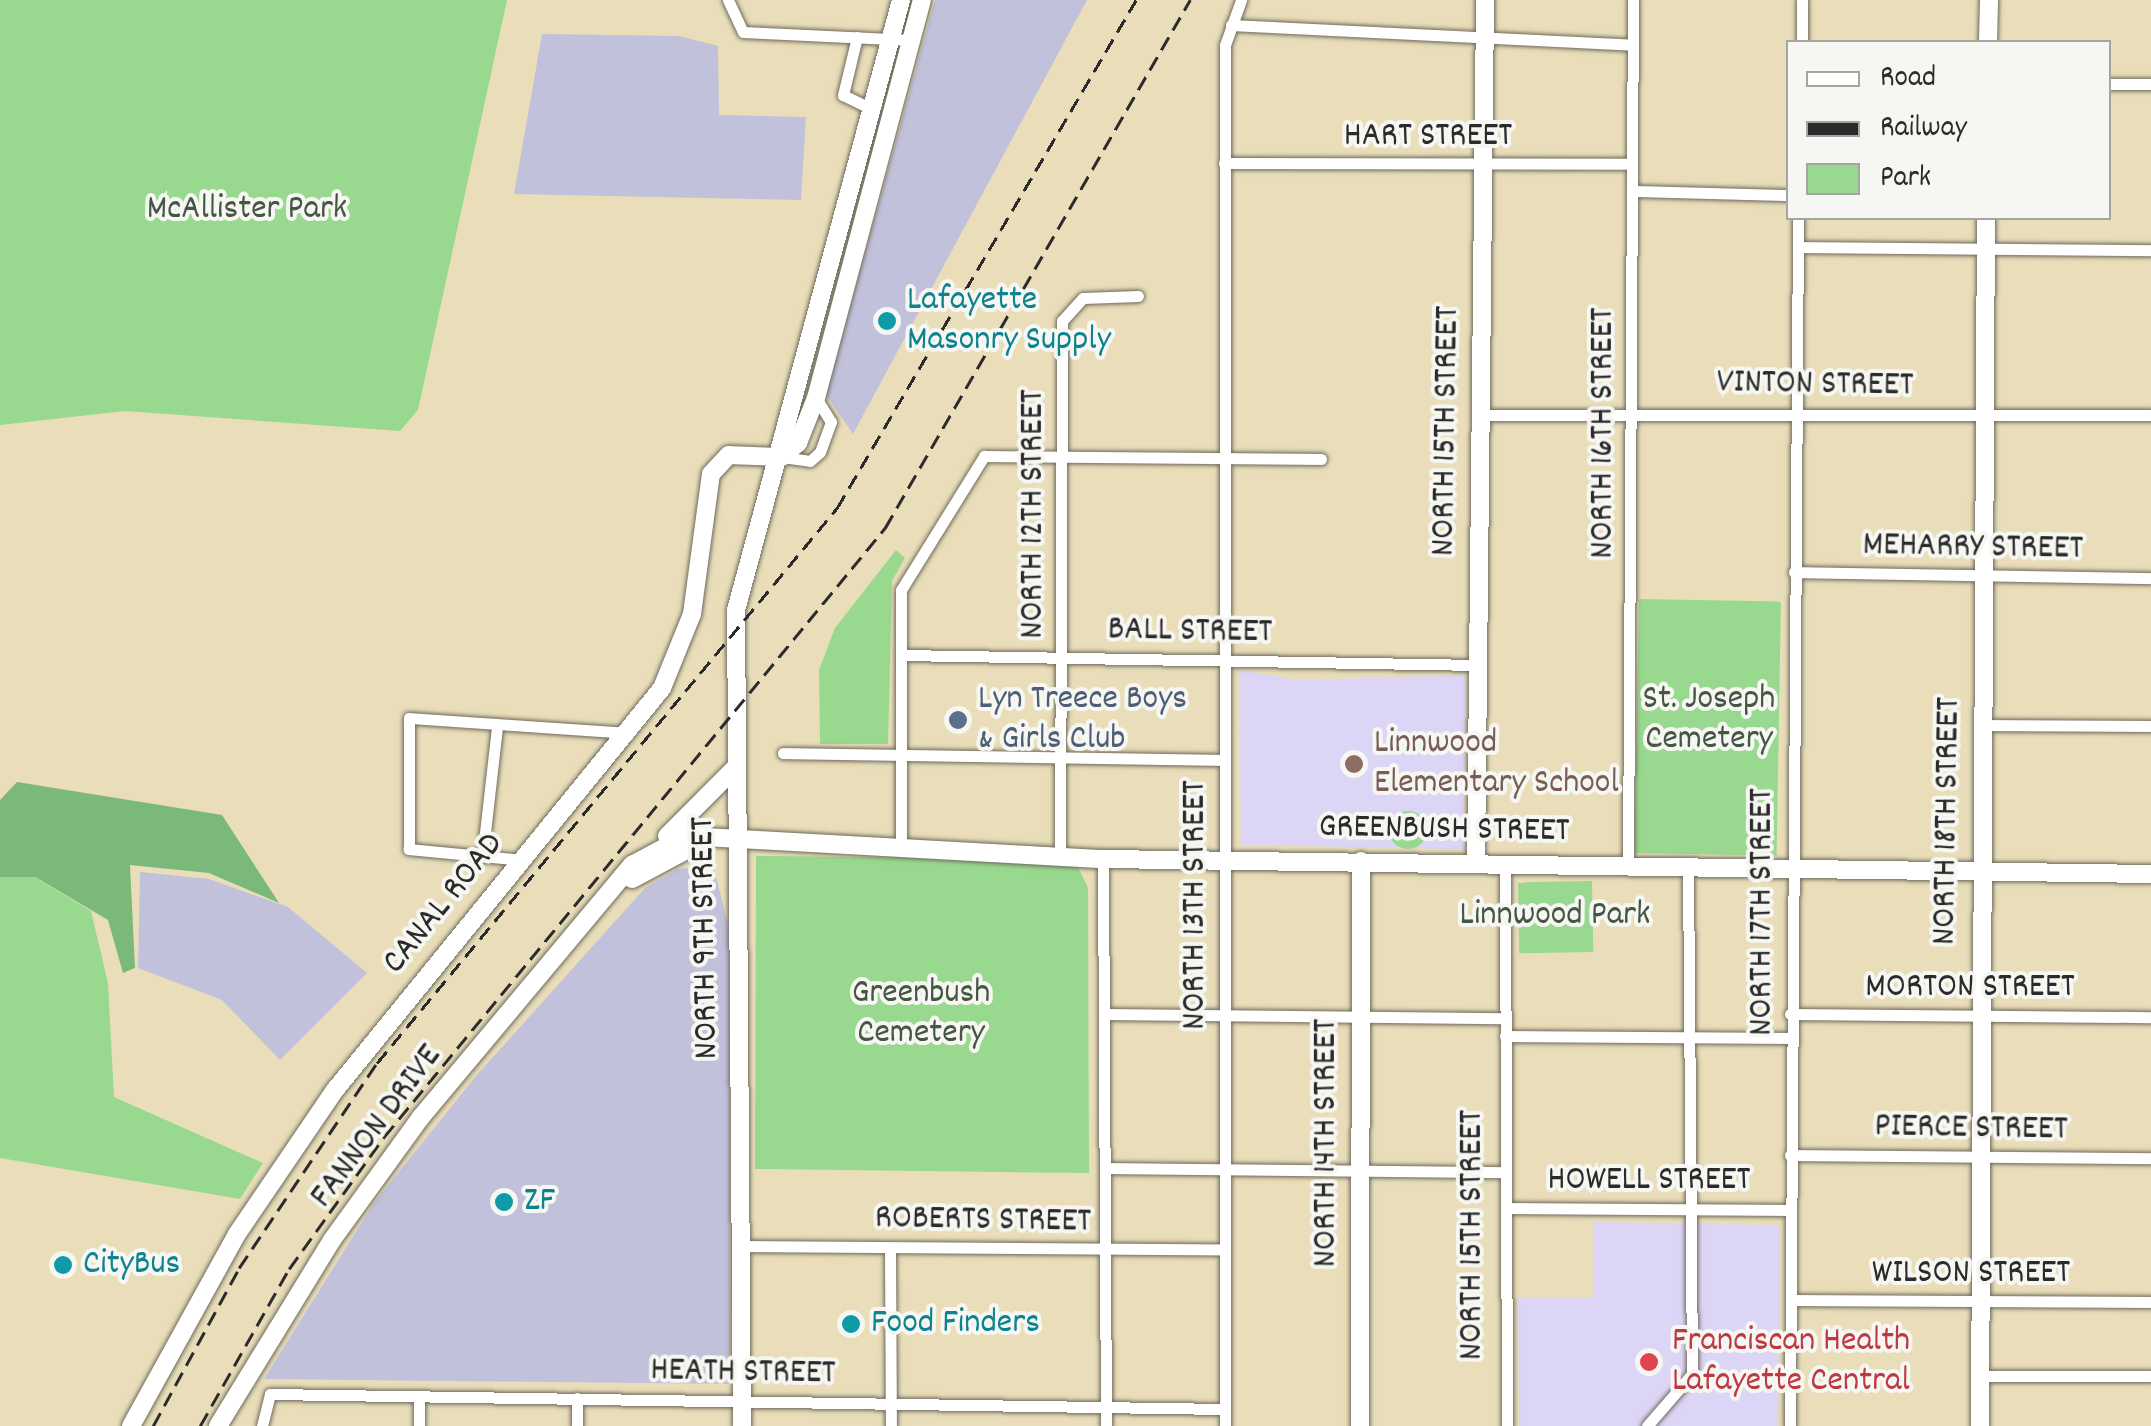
<!DOCTYPE html>
<style>
body{margin:0}
#map{position:relative;width:2151px;height:1426px;overflow:hidden;background:#e9deb9;font-family:Dekko,sans-serif}
div>[style]{position:absolute}
[style*='--x']{left:calc(var(--x)*1px);top:calc(var(--y)*1px);width:calc(var(--w)*1px);rotate:calc(var(--a)*1deg)}
.built>*{inset:0;background:#ddd5f6}
.industrial>*{inset:0;background:#c2c1dc}
.green>*{inset:0;background:#99d98f;transform-origin:0 0}
.round{border-radius:50%}
.forest>*{inset:0;background:#7ab97a}
.roads{filter:drop-shadow(0 0 2px #6e6a5d) drop-shadow(0 0 2px #6e6a5d)}
.street>*{height:11px;margin:-5.5px;padding:0 5.5px;transform-origin:5.5px;border-radius:5.5px;background:#fff}
.secondary>*{height:18px;margin:-9px;padding:0 9px;transform-origin:9px;border-radius:9px;background:#fff}
.rail>*{height:2.5px;margin-top:-1.25px;transform-origin:0;background:repeating-linear-gradient(90deg,#2b2b2b 0 15px,transparent 0 23px)}
.dots>*{width:28px;height:28px;translate:-50% -50%;box-sizing:border-box;border:5px solid #f6f6f2;border-radius:50%}
span{translate:-50% -50%;white-space:nowrap;text-align:center;line-height:1.15;-webkit-text-stroke:8px #f6f6f2;paint-order:stroke}
.street-label{font-size:35px;color:#2b2b2b}
.park-label{font-size:35px;color:#465644}
.culture-label{font-size:35px;color:#0d838f}
.left{translate:0 -50%;text-align:left}
.service-label{font-size:35px;color:#4e5e75}
.education-label{font-size:35px;color:#785e54}
.health-label{font-size:35px;color:#be3a42}
.legend{position:absolute;left:1786px;top:40px;width:325px;height:180px;box-sizing:border-box;background:#f6f6f2;border:2px solid #a5a5a2;margin:0;padding:12px 18px;list-style:none;font-size:30px;color:#2b2b2b}
.legend li{display:flex;align-items:center;gap:20px;height:50px}
.legend b{width:50px;border:2px solid #a5a5a2}
</style>
<div id="map">
<div class="built">
<div style="clip-path:polygon(1239px 670px,1300px 680px,1466px 675px,1463px 849px,1241px 845px)"></div>
<div style="clip-path:polygon(1593px 1222px,1780px 1225px,1778px 1426px,1519px 1426px,1518px 1298px,1593px 1298px)"></div>
</div>
<div class="industrial">
<div style="clip-path:polygon(935px 0,1087px 0,853px 434px,826px 395px)"></div>
<div style="clip-path:polygon(542px 34px,679px 36px,718px 46px,719px 115px,806px 117px,801px 200px,514px 194px)"></div>
<div style="clip-path:polygon(713px 865px,729px 928px,730px 1384px,264px 1379px,374px 1203px,476px 1076px,645px 888px,678px 869px)"></div>
<div style="clip-path:polygon(140px 872px,209px 879px,288px 907px,367px 973px,280px 1060px,222px 1000px,138px 968px)"></div>
</div>
<div class="green">
<div style="clip-path:polygon(0 0,507px 0,418px 410px,400px 431px,125px 411px,0 425px)"></div>
<div style="clip-path:polygon(896px 550px,905px 558px,892px 581px,888px 744px,820px 744px,819px 670px,835px 628px)"></div>
<div style="left:1639px;top:599px;width:142px;height:254px;rotate:1deg"></div>
<div class="round" style="left:1389px;top:811px;width:38px;height:38px"></div>
<div style="clip-path:polygon(1057px 859px,1077px 865px,1088px 888px,1089px 1173px,755px 1169px,756px 856px)"></div>
<div style="clip-path:polygon(0 877px,34px 877px,91px 911px,108px 983px,114px 1097px,263px 1163px,240px 1199px,0 1158px)"></div>
<div style="left:1592px;top:881px;width:71px;height:74px;rotate:89deg"></div>
</div>
<div class="forest">
<div style="clip-path:polygon(17px 782px,222px 815px,279px 903px,209px 873px,130px 865px,135px 968px,123px 973px,108px 920px,35px 877px,0 877px,0 800px)"></div>
</div>
<div class="roads">
<div class="street">
<div style="--x:728;--y:0;--w:35;--a:65"></div>
<div style="--x:743;--y:32;--w:169;--a:2.7"></div>
<div style="--x:1231;--y:25;--w:402;--a:2.8"></div>
<div style="--x:857;--y:37;--w:60;--a:103.6"></div>
<div style="--x:843;--y:95;--w:32;--a:26"></div>
<div style="--x:1802;--y:42;--w:42;--a:-90"></div>
<div style="--x:2108;--y:84;--w:43;--a:0"></div>
<div style="--x:1224;--y:163;--w:408;--a:0.1"></div>
<div style="--x:1632;--y:191;--w:156;--a:1.5"></div>
<div style="--x:1798;--y:247;--w:353;--a:0.5"></div>
<div style="--x:1478;--y:415;--w:673;--a:0"></div>
<div style="--x:782;--y:457;--w:28;--a:8"></div>
<div style="--x:810;--y:461;--w:13;--a:-42"></div>
<div style="--x:820;--y:452;--w:32;--a:-70"></div>
<div style="--x:831;--y:422;--w:28;--a:-122"></div>
<div style="--x:1794;--y:572;--w:357;--a:1"></div>
<div style="--x:901;--y:655;--w:576;--a:0.99"></div>
<div style="--x:1981;--y:725;--w:170;--a:0.3"></div>
<div style="--x:783;--y:753;--w:440;--a:0.9"></div>
<div style="--x:901;--y:849;--w:259;--a:-90"></div>
<div style="--x:901;--y:590;--w:158;--a:-58.2"></div>
<div style="--x:984;--y:456;--w:337;--a:0.5"></div>
<div style="--x:483;--y:850;--w:123;--a:-83.5"></div>
<div style="--x:1060;--y:853;--w:532;--a:-89.78"></div>
<div style="--x:1062;--y:321;--w:31;--a:-48"></div>
<div style="--x:1083;--y:298;--w:55;--a:-2.1"></div>
<div style="--x:1103;--y:859;--w:567;--a:89.7"></div>
<div style="--x:523;--y:860;--w:115;--a:-174.5"></div>
<div style="--x:409;--y:849;--w:131;--a:-90"></div>
<div style="--x:409;--y:718;--w:219;--a:3.9"></div>
<div style="--x:1505;--y:863;--w:563;--a:89.8"></div>
<div style="--x:1628;--y:866;--w:866;--a:-89.67"></div>
<div style="--x:1105;--y:1014;--w:399;--a:0.6"></div>
<div style="--x:1790;--y:1014;--w:361;--a:0.5"></div>
<div style="--x:1505;--y:1036;--w:284;--a:0.4"></div>
<div style="--x:1790;--y:1155;--w:361;--a:0.5"></div>
<div style="--x:1106;--y:1168;--w:400;--a:0.6"></div>
<div style="--x:1506;--y:1208;--w:285;--a:0.4"></div>
<div style="--x:742;--y:1246;--w:482;--a:0.4"></div>
<div style="--x:890;--y:1248;--w:178;--a:89.7"></div>
<div style="--x:1791;--y:1300;--w:360;--a:0.3"></div>
<div style="--x:1980;--y:1376;--w:171;--a:0"></div>
<div style="--x:262;--y:1426;--w:33;--a:-76"></div>
<div style="--x:270;--y:1394;--w:955;--a:0.9"></div>
<div style="--x:419;--y:1426;--w:30;--a:-90"></div>
<div style="--x:577;--y:1426;--w:28;--a:-90"></div>
<div style="--x:1225;--y:1426;--w:1381;--a:-90"></div>
<div style="--x:1225;--y:45;--w:48;--a:-70.4"></div>
<div style="--x:1647;--y:1426;--w:69;--a:-49.1"></div>
<div style="--x:1692;--y:1374;--w:508;--a:-90.45"></div>
<div style="--x:1790;--y:1426;--w:1208;--a:-89.62"></div>
</div>
<div class="secondary">
<div style="--x:1988;--y:42;--w:42;--a:-88.6"></div>
<div style="--x:782;--y:456;--w:21;--a:-39"></div>
<div style="--x:798;--y:443;--w:48;--a:-68.2"></div>
<div style="--x:816;--y:398;--w:412;--a:-75.1"></div>
<div style="--x:667;--y:836;--w:98;--a:-45"></div>
<div style="--x:1476;--y:863;--w:863;--a:-89.4"></div>
<div style="--x:632;--y:879;--w:68;--a:-28.1"></div>
<div style="--x:131;--y:1426;--w:219;--a:-61.1"></div>
<div style="--x:237;--y:1234;--w:174;--a:-55.8"></div>
<div style="--x:335;--y:1090;--w:518;--a:-50.87"></div>
<div style="--x:662;--y:688;--w:80;--a:-67.9"></div>
<div style="--x:692;--y:614;--w:141;--a:-82.3"></div>
<div style="--x:711;--y:474;--w:26;--a:-47"></div>
<div style="--x:729;--y:455;--w:53;--a:2.2"></div>
<div style="--x:218;--y:1426;--w:218;--a:-58.5"></div>
<div style="--x:332;--y:1240;--w:152;--a:-54.1"></div>
<div style="--x:421;--y:1117;--w:329;--a:-50.1"></div>
<div style="--x:632;--y:865;--w:61;--a:-28.2"></div>
<div style="--x:686;--y:836;--w:418;--a:3.2"></div>
<div style="--x:1103;--y:859;--w:1048;--a:0.82"></div>
<div style="--x:742;--y:1426;--w:816;--a:-90.42"></div>
<div style="--x:736;--y:610;--w:632;--a:-74.86"></div>
<div style="--x:1360;--y:1426;--w:565;--a:-89.9"></div>
<div style="--x:1980;--y:1426;--w:1208;--a:-89.72"></div>
</div>
</div>
<div class="rail">
<div style="--x:153;--y:1426;--w:180;--a:-61.4"></div>
<div style="--x:239;--y:1268;--w:247;--a:-56.1"></div>
<div style="--x:377;--y:1063;--w:721;--a:-50.35"></div>
<div style="--x:837;--y:508;--w:589;--a:-59.52"></div>
<div style="--x:200;--y:1426;--w:180;--a:-60.5"></div>
<div style="--x:289;--y:1269;--w:163;--a:-54.3"></div>
<div style="--x:384;--y:1137;--w:789;--a:-50.56"></div>
<div style="--x:885;--y:528;--w:610;--a:-59.99"></div>
</div>
<div class="dots">
<div style="left:887px;top:321px;background:#0f9aa8"></div>
<div style="left:958px;top:720px;background:#5c6f8a"></div>
<div style="left:1354px;top:764px;background:#8d6e63"></div>
<div style="left:504px;top:1202px;background:#0f9aa8"></div>
<div style="left:63px;top:1265px;background:#0f9aa8"></div>
<div style="left:851px;top:1324px;background:#0f9aa8"></div>
<div style="left:1649px;top:1362px;background:#e0444e"></div>
</div>
<div class="street-label">
<span style="left:1428px;top:137px">HART STREET</span>
<span style="left:1815px;top:385px;rotate:1deg">VINTON STREET</span>
<span style="left:1447px;top:431px;rotate:-89deg">NORTH 15TH STREET</span>
<span style="left:1604px;top:433px;rotate:-90deg">NORTH 16TH STREET</span>
<span style="left:1034px;top:514px;rotate:-90deg">NORTH 12TH STREET</span>
<span style="left:1973px;top:548px;rotate:1deg">MEHARRY STREET</span>
<span style="left:1190px;top:632px;rotate:1deg">BALL STREET</span>
<span style="left:1948px;top:821px;rotate:-89deg">NORTH 18TH STREET</span>
<span style="left:1444px;top:830px;rotate:1deg">GREENBUSH STREET</span>
<span style="left:444px;top:904px;rotate:-51deg">CANAL ROAD</span>
<span style="left:1196px;top:905px;rotate:-90deg">NORTH 13TH STREET</span>
<span style="left:1763px;top:912px;rotate:-90deg">NORTH 17TH STREET</span>
<span style="left:706px;top:938px;rotate:-91deg">NORTH 9TH STREET</span>
<span style="left:1970px;top:988px">MORTON STREET</span>
<span style="left:377px;top:1127px;rotate:-53deg">FANNON DRIVE</span>
<span style="left:1971px;top:1129px;rotate:1deg">PIERCE STREET</span>
<span style="left:1327px;top:1143px;rotate:-90deg">NORTH 14TH STREET</span>
<span style="left:1649px;top:1181px">HOWELL STREET</span>
<span style="left:983px;top:1221px;rotate:1deg">ROBERTS STREET</span>
<span style="left:1473px;top:1235px;rotate:-90deg">NORTH 15TH STREET</span>
<span style="left:1971px;top:1274px">WILSON STREET</span>
<span style="left:743px;top:1373px;rotate:1deg">HEATH STREET</span>
</div>
<div class="park-label">
<span style="left:247px;top:210px">McAllister Park</span>
<span style="left:1709px;top:720px">St. Joseph<br>Cemetery</span>
<span style="left:1555px;top:916px">Linnwood Park</span>
<span style="left:921px;top:1014px">Greenbush<br>Cemetery</span>
</div>
<div class="culture-label">
<span class="left" style="left:907px;top:321px">Lafayette<br>Masonry Supply</span>
<span class="left" style="left:524px;top:1202px">ZF</span>
<span class="left" style="left:83px;top:1265px">CityBus</span>
<span class="left" style="left:871px;top:1324px">Food Finders</span>
</div>
<div class="service-label">
<span class="left" style="left:978px;top:720px">Lyn Treece Boys<br>&amp; Girls Club</span>
</div>
<div class="education-label">
<span class="left" style="left:1374px;top:764px">Linnwood<br>Elementary School</span>
</div>
<div class="health-label">
<span class="left" style="left:1672px;top:1362px">Franciscan Health<br>Lafayette Central</span>
</div>
<ul class="legend">
<li><b style="height:12px;background:#fff"></b>Road</li>
<li><b style="height:12px;background:#2b2b2b"></b>Railway</li>
<li><b style="height:28px;background:#99d98f"></b>Park</li>
</ul>
</div>
